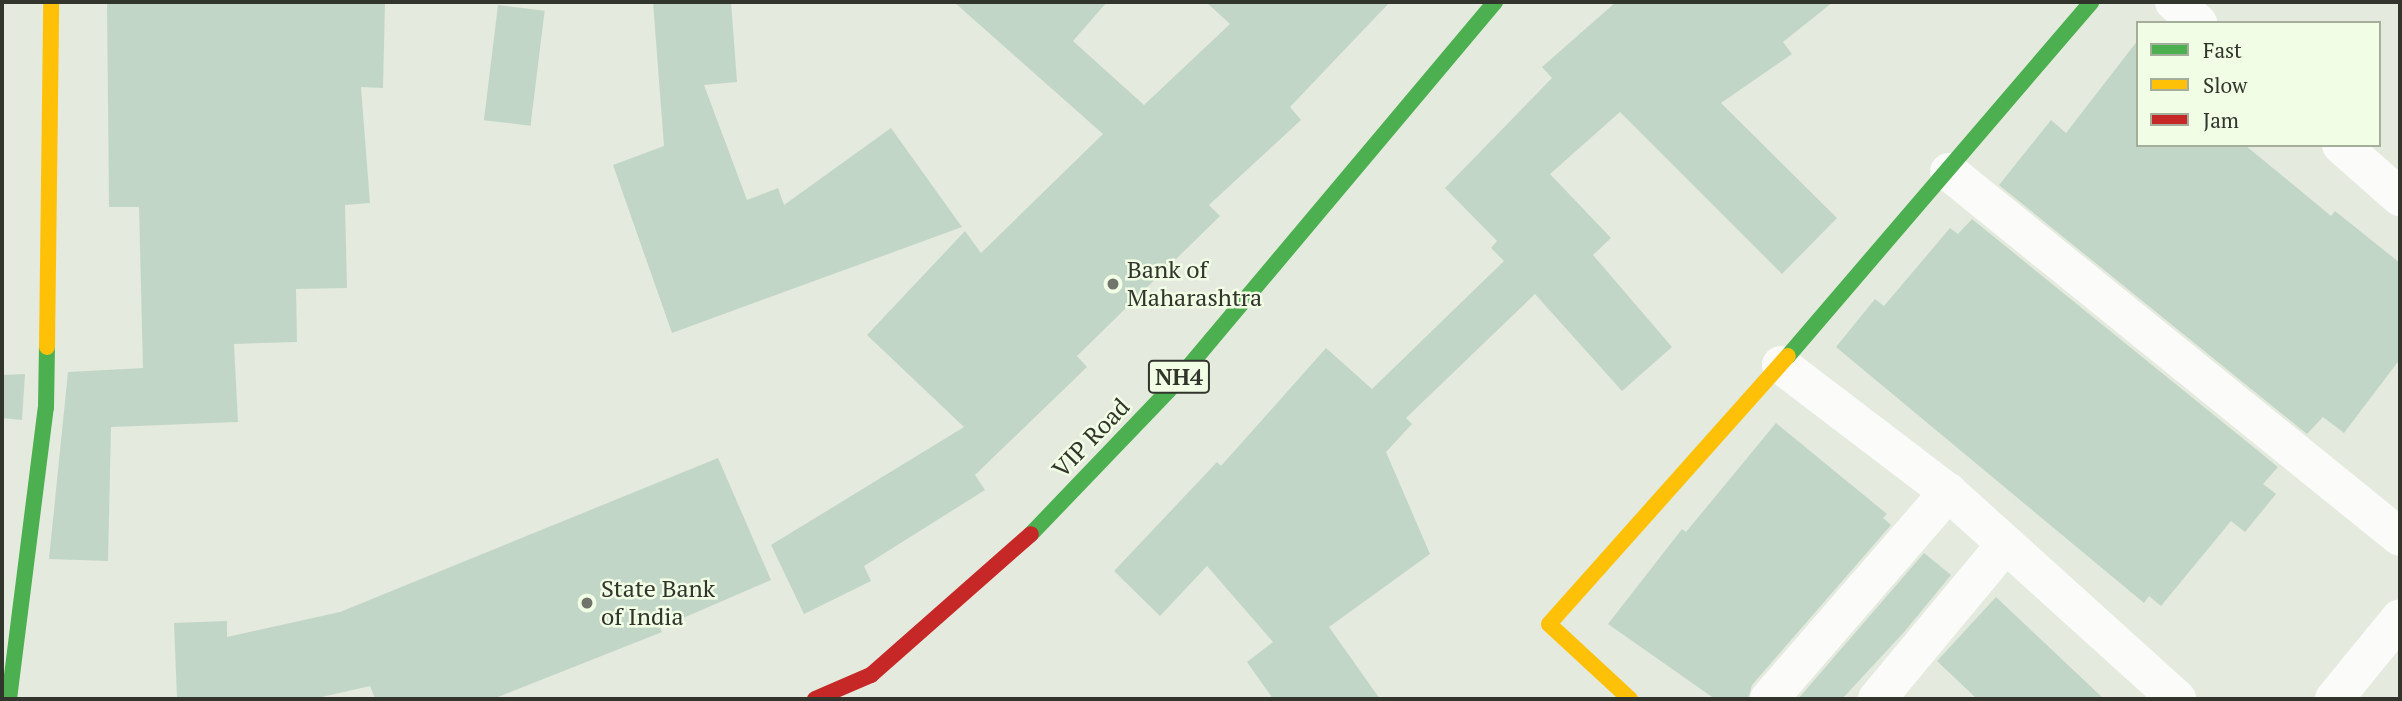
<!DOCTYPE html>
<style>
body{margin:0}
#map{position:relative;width:2402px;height:701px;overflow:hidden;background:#e4eadd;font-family:"PT Serif",serif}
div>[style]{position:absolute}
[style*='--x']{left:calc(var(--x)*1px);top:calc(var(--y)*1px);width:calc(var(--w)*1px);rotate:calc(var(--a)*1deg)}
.building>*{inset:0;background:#c2d6c7;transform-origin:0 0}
.street>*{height:38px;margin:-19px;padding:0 19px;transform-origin:19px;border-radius:19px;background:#fbfcfa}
.fast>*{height:16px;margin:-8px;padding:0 8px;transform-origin:8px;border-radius:8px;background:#4caf50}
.slow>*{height:16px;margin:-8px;padding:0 8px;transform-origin:8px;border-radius:8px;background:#ffc107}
.jam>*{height:16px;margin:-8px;padding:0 8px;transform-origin:8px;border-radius:8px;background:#c62828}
.dots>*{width:19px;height:19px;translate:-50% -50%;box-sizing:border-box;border:4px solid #f2fde5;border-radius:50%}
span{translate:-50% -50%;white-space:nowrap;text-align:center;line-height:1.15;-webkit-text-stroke:5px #f2fde5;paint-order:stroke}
.shield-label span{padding:2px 5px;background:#f2fde5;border:2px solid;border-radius:5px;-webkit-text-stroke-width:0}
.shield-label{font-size:23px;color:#31352c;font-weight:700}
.poi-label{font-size:24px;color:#31352c}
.left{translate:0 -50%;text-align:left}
.street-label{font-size:24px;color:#31352c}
.frame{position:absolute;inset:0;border:4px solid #31352c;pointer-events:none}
.legend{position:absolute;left:2136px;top:21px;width:245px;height:126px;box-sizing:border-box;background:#f2fde5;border:2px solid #a5ad9b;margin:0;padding:9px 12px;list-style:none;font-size:21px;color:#31352c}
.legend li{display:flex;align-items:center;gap:14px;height:35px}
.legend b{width:35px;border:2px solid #a5ad9b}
</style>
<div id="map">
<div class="building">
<div style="clip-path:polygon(107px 2px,385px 2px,383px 88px,361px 87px,370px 203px,345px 205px,347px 288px,296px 289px,297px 342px,234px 344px,238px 422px,111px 427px,108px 561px,49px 559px,68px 372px,143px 368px,139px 207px,109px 207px)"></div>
<div style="clip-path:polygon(653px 2px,731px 2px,737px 82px,704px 85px,747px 200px,778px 188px,784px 205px,891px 128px,962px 227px,672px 333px,613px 165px,664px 146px)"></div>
<div style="clip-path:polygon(954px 2px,1107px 2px,1073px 41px,1144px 105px,1230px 24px,1206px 2px,1390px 2px,1290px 107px,1301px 120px,1209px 205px,1220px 216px,1077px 356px,1087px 367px,975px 475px,985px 490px,864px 566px,871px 581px,804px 614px,771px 545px,964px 427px,867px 335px,965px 231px,981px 253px,1103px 134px)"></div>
<div style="clip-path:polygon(1616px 2px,1833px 2px,1783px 42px,1792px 54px,1721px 103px,1837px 218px,1782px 274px,1620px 112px,1550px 174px,1611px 238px,1593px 255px,1672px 347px,1622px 391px,1535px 294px,1406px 418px,1412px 424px,1386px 452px,1430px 554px,1329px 627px,1380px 699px,1273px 699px,1247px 662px,1273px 642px,1207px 566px,1160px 616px,1114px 571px,1217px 462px,1221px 466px,1326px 348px,1372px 389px,1504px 261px,1491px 248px,1497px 241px,1445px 188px,1552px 78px,1542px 67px)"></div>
<div style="left:498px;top:5px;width:47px;height:116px;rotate:7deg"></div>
<div style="clip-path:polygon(2138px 40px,2138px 145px,2245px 145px,2331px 216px,2335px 211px,2400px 263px,2400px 359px,2344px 433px,2323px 417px,2307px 434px,1999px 185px,2051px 120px,2066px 133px)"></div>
<div style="clip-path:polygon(1972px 219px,2278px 467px,2263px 484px,2276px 494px,2245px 532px,2231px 521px,2161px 606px,2149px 596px,2144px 603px,1836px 347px,1875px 299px,1884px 306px,1950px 228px,1958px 234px)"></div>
<div style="clip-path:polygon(25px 374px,22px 420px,2px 418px,2px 375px)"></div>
<div style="clip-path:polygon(1776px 423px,1887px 514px,1883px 518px,1891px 525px,1752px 685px,1748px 699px,1715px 699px,1608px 624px,1682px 529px,1686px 532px)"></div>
<div style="clip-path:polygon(718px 458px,771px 580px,660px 628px,662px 632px,493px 699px,375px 699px,370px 686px,313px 699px,177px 699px,174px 623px,227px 621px,227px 637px,340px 612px)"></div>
<div style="clip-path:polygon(1924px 553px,1951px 575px,1905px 631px,1842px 699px,1798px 699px)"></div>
<div style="clip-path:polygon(1996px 597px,2104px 699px,1977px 699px,1937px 661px)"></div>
</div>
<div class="street">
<div style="--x:2174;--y:2;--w:32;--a:41"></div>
<div style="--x:2341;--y:145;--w:79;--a:41.4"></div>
<div style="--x:1949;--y:172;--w:580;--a:38.98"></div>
<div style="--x:1781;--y:365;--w:210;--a:37.3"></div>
<div style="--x:1948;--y:492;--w:309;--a:42.1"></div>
<div style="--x:1769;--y:699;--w:274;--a:-49.1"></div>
<div style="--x:1877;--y:699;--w:200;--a:-50.3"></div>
<div style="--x:2334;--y:699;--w:104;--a:-50.8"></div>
</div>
<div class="fast">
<div style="--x:1788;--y:356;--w:466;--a:-49.4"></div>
<div style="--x:1031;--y:534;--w:199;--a:-46.2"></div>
<div style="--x:1169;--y:390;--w:507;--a:-49.96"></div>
<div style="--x:9;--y:699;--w:293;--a:-82.8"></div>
<div style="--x:46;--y:408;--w:61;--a:-89.1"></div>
</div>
<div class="slow">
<div style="--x:47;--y:347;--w:345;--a:-89.3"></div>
<div style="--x:1630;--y:699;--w:110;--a:-137.2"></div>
<div style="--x:1549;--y:624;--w:359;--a:-48.3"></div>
</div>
<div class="jam">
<div style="--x:815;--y:699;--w:61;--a:-23.2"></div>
<div style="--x:871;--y:675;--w:213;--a:-41.4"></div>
</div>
<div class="dots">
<div style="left:1113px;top:284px;background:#70746a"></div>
<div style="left:587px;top:603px;background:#70746a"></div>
</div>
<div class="shield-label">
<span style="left:1179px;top:377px">NH4</span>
</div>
<div class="poi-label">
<span class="left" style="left:1127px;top:284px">Bank of<br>Maharashtra</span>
<span class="left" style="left:601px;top:603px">State Bank<br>of India</span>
</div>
<div class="street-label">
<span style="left:1091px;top:438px;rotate:-46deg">VIP Road</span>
</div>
<div class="frame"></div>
<ul class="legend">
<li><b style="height:9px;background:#4caf50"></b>Fast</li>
<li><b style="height:9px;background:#ffc107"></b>Slow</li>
<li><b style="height:9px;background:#c62828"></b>Jam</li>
</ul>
</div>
